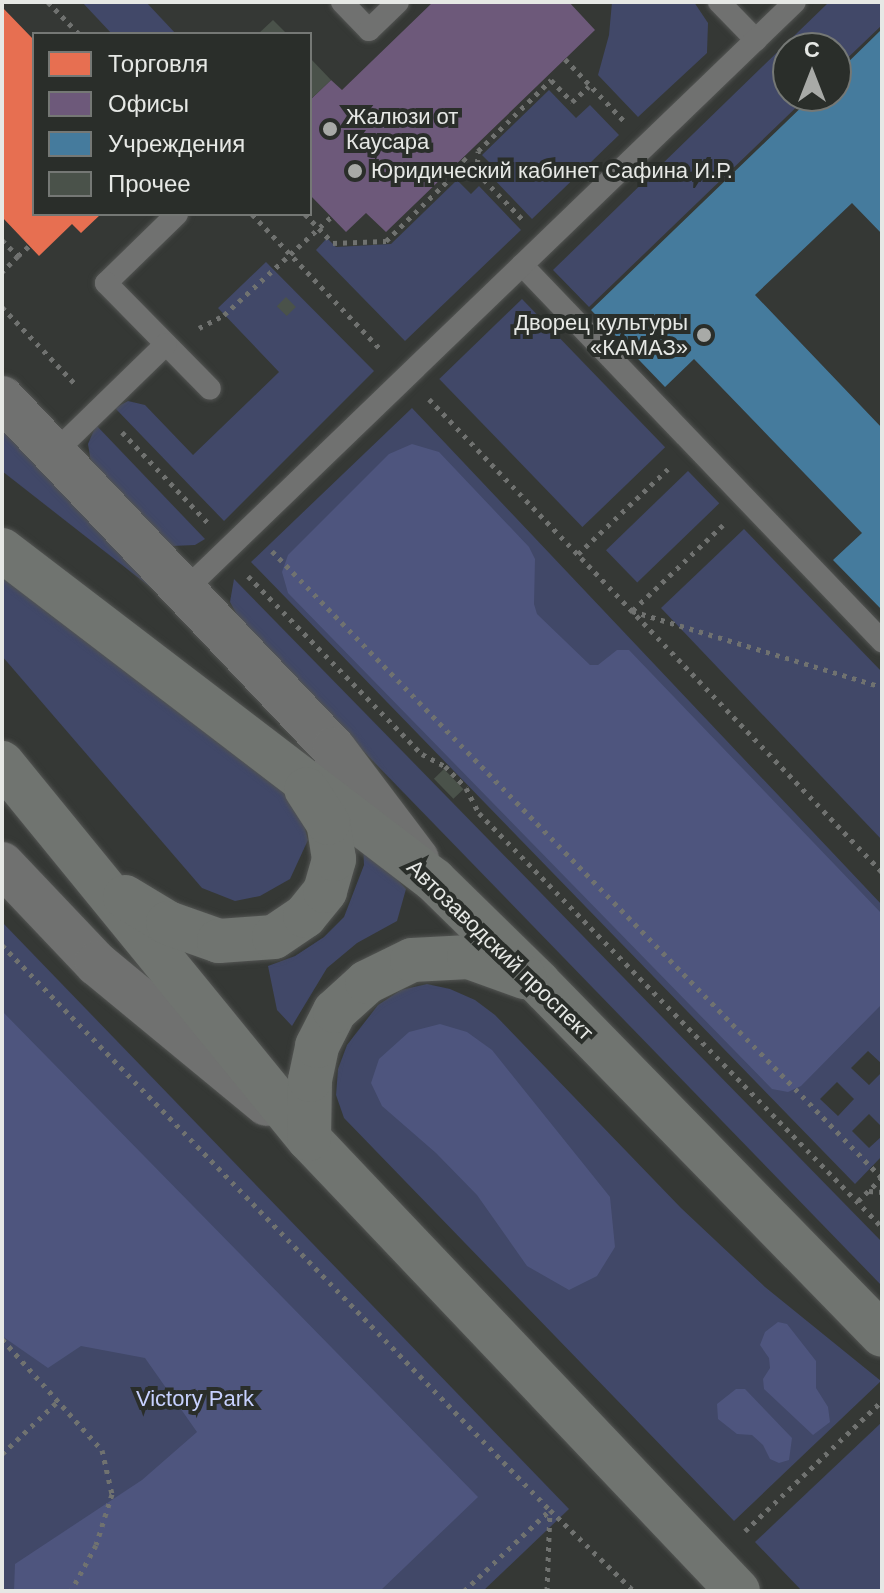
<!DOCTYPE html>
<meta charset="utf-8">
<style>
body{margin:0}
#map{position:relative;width:884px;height:1593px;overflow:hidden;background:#353835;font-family:Helvetica,sans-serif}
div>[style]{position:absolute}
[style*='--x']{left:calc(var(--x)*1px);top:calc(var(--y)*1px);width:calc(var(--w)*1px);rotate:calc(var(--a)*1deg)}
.green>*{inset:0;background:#414868;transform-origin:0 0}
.forest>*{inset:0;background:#4e557e}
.shops>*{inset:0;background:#e76f51}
.offices>*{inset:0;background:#6d597a}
.public>*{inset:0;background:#457b9d}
.building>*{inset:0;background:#4a524a;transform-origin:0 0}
.path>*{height:5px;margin-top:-2.5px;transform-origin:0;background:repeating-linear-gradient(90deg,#707270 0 4px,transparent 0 10px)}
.roads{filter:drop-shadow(0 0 2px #525452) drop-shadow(0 0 2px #525452)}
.lane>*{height:22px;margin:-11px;padding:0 11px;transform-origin:11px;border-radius:11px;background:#707170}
.street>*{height:44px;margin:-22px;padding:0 22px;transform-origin:22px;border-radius:22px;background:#707170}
.secondary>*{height:44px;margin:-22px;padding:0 22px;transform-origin:22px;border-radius:22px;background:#707470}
.dots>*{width:22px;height:22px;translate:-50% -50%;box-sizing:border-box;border:4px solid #2a2e2a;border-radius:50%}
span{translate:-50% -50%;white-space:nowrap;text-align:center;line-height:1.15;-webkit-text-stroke:8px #2a2e2a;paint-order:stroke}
.poi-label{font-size:22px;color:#e6e8e5}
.left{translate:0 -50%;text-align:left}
.right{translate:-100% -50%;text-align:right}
.street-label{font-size:22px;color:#e6e8e5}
.park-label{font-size:22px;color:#c7d1fe}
.frame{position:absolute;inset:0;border:4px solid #e6e8e5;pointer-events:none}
.legend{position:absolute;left:32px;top:32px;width:280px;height:184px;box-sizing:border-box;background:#2a2e2a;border:2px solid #757875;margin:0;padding:10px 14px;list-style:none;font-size:24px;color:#e6e8e5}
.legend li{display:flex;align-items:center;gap:16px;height:40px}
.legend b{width:40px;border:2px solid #757875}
.north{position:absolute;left:772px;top:32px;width:80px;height:80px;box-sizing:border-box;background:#2a2e2a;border:2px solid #757875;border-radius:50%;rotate:0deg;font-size:22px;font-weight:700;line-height:32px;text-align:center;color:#e6e8e5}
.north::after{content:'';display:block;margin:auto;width:28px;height:36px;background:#a8aaa7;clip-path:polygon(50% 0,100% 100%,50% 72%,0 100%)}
</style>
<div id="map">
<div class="green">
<div style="clip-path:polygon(82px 2px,146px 2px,176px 34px,112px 34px)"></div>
<div style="clip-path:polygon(612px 2px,694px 2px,708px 23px,707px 53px,638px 117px,598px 75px,609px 35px)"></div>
<div style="clip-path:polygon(829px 2px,882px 2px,882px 25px,836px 69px,836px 48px,788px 48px,788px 96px,808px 96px,589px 307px,553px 270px)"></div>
<div style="clip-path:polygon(549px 90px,576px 118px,590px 105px,619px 135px,532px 219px,490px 175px,496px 169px,482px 155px)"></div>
<div style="clip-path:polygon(457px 180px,471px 194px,479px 186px,521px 230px,405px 341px,316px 250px,327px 238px,336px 247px,391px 244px)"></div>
<div style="clip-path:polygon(266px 262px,374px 371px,224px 521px,115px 408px,128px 401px,145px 405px,193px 455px,279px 372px,218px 308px)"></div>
<div style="left:522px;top:299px;width:206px;height:115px;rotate:46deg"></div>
<div style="clip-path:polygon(evenodd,412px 408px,882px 905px,882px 1064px,868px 1051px,851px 1068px,869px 1085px,882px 1072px,882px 1127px,869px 1114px,852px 1131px,869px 1148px,882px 1136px,882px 1156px,855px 1184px,251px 562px,412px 408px,837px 1082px,854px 1099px,838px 1116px,820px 1099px,837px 1082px)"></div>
<div style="clip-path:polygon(2px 418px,191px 619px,2px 471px)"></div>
<div style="clip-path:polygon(96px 425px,205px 539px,195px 545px,172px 546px,91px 463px,88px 444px)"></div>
<div style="left:688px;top:471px;width:45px;height:114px;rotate:46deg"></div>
<div style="clip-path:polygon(744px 529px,882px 672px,882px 840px,661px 608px)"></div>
<div style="clip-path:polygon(2px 568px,296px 795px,308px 840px,290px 879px,260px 896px,235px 901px,202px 888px,2px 656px)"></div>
<div style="clip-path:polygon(234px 579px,882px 1242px,882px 1286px,244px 628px,230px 602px)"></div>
<div style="clip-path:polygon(363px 843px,406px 889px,397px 921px,357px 943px,327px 968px,292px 1026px,277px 1010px,268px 966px,295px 956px,324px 937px,344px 917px,364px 865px)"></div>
<div style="clip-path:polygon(2px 922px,569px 1509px,483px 1591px,2px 1591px)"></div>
<div style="clip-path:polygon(427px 984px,450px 989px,475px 1000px,495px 1015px,681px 1208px,765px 1287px,881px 1381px,734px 1521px,344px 1118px,336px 1095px,338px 1069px,347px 1045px,378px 1005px,401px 990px)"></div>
<div style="clip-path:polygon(882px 1422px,882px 1591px,802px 1591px,755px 1542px)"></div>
</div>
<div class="forest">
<div style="clip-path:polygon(412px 444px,439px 452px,529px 547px,535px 559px,534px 604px,537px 614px,590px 665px,598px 665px,617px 650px,629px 650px,882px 914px,882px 1004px,801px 1086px,788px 1092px,772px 1089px,288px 593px,282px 572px,288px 555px,389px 454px)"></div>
<div style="clip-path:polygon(2px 1011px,478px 1497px,380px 1591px,14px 1591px,15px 1564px,142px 1480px,197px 1432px,145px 1358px,81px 1346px,48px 1368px,2px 1336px)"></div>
<div style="clip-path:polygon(440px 1024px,467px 1032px,492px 1050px,610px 1197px,615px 1247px,597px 1276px,569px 1290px,527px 1266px,477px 1195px,436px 1153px,382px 1106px,371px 1083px,379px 1059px,409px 1032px)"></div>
<div style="clip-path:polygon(778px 1322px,787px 1324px,816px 1361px,816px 1388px,828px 1407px,830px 1422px,813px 1435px,764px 1389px,763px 1379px,770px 1368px,769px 1358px,760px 1345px,765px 1332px)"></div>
<div style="clip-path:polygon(736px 1389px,745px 1389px,792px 1438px,789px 1460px,779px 1463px,770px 1459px,763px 1445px,752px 1435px,737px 1434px,718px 1419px,717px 1404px)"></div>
</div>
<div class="shops">
<div style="clip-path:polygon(2px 7px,34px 40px,34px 214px,101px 214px,81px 233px,72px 224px,39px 256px,2px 217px)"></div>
</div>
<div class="offices">
<div style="clip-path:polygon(433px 2px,569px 2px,595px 30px,386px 232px,366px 213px,346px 232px,310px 195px,310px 100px,331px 80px,342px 90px)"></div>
</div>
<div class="public">
<div style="clip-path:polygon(882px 29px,882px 234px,852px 203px,755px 295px,882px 428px,882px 610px,833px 560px,862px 533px,694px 359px,665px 387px,591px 310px,813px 96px,836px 96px,836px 74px)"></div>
</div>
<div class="building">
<div style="clip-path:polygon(273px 20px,287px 34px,258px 34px)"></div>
<div style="clip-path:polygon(310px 58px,331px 80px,310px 100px)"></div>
<div style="left:286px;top:297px;width:14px;height:13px;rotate:45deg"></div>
<div style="left:444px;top:769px;width:28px;height:14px;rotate:46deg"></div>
</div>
<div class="path">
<div style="--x:48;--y:2;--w:45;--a:45.9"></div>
<div style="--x:565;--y:59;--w:87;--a:46.4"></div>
<div style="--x:463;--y:158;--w:86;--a:45.9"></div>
<div style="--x:252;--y:214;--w:190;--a:46.5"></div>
<div style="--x:305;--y:214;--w:40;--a:46"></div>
<div style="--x:333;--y:243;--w:53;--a:-2.2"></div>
<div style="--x:386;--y:241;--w:96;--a:-44.2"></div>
<div style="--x:455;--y:174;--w:22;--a:-3"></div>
<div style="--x:477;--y:173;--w:22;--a:-87"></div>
<div style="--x:478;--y:151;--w:102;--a:-44.2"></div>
<div style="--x:551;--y:80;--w:30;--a:46"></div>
<div style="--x:572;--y:102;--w:23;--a:-43"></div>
<div style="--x:2;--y:240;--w:23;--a:45"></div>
<div style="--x:18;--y:256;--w:23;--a:135"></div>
<div style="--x:18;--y:256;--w:15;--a:-42"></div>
<div style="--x:2;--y:307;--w:108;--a:46.5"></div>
<div style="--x:199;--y:328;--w:28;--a:-27"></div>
<div style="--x:224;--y:315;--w:145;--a:-42.5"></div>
<div style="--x:429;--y:399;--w:655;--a:46.24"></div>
<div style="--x:122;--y:432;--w:127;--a:46.6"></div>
<div style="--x:723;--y:525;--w:125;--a:136.6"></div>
<div style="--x:632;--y:611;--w:261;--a:16.9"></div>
<div style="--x:272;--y:551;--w:875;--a:45.79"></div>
<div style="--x:578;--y:554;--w:127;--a:-43.4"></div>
<div style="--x:248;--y:576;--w:249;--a:45.7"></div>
<div style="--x:422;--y:754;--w:26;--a:28"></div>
<div style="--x:445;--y:766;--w:30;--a:46"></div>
<div style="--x:466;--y:788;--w:28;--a:63"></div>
<div style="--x:479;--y:813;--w:578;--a:45.77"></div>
<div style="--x:2;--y:945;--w:787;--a:45.88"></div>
<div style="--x:550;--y:1510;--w:117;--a:44"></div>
<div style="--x:869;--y:1191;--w:13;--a:4"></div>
<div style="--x:858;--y:1201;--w:33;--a:-44"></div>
<div style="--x:2;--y:1339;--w:149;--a:48"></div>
<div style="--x:102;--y:1450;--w:45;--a:77.2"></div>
<div style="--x:112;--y:1494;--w:53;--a:107.4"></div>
<div style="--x:96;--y:1545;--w:52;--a:118.5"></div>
<div style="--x:2;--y:1454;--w:77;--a:-43.4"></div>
<div style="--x:745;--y:1531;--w:189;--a:-43.5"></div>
<div style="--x:464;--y:1591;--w:118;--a:-43.3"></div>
<div style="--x:547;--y:1591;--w:80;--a:-87.9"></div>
</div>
<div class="roads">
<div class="lane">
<div style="--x:342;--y:2;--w:39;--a:46"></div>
<div style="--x:369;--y:30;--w:40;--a:-44"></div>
<div style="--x:719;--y:2;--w:53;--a:45.8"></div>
<div style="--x:177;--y:214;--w:99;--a:135.8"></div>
<div style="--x:106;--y:283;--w:148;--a:45.5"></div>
<div style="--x:522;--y:265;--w:521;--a:46.25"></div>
<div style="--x:54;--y:453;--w:156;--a:-44.2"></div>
<div style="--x:185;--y:590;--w:847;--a:-43.95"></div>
</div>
<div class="street">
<div style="--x:2;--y:398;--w:483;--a:46.6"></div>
<div style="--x:334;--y:749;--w:138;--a:53"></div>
<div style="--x:2;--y:864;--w:138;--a:46.5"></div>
<div style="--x:97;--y:964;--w:220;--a:39.5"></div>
</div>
<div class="secondary">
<div style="--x:2;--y:550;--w:544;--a:37.38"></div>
<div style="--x:434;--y:880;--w:146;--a:44.4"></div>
<div style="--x:538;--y:982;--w:493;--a:45.7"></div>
<div style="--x:2;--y:763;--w:485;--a:50.8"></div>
<div style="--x:309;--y:1139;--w:623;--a:46.5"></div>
<div style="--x:125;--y:897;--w:50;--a:31.2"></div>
<div style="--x:168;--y:923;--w:54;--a:19.4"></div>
<div style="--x:219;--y:941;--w:55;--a:-4.2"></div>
<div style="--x:274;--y:937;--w:37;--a:-34"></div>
<div style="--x:305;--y:916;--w:32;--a:-51"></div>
<div style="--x:325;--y:891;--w:33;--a:-74"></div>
<div style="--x:334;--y:859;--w:36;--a:-99"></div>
<div style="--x:328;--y:823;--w:40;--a:-122.9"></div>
<div style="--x:309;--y:1139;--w:59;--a:-89"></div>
<div style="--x:310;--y:1080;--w:35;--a:-78"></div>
<div style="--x:317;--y:1046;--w:39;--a:-63"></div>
<div style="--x:335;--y:1011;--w:43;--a:-42.2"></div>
<div style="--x:367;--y:982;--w:50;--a:-26.1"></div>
<div style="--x:412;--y:960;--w:57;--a:-3"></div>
<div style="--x:469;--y:957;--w:59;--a:20"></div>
</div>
</div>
<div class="dots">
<div style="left:330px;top:129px;background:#a8aaa7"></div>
<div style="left:355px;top:171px;background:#a8aaa7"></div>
<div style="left:704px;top:335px;background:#a8aaa7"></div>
</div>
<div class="poi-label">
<span class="left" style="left:346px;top:129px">Жалюзи от<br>Каусара</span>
<span class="left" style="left:371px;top:171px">Юридический кабинет Сафина И.Р.</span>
<span class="right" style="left:688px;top:335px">Дворец культуры<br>«КАМАЗ»</span>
</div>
<div class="street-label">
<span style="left:500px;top:950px;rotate:44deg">Автозаводский проспект</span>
</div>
<div class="park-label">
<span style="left:195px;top:1399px">Victory Park</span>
</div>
<div class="frame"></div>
<ul class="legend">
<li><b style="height:22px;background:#e76f51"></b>Торговля</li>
<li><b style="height:22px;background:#6d597a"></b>Офисы</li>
<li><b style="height:22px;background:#457b9d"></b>Учреждения</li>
<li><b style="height:22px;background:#4a524a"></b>Прочее</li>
</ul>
<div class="north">С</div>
</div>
